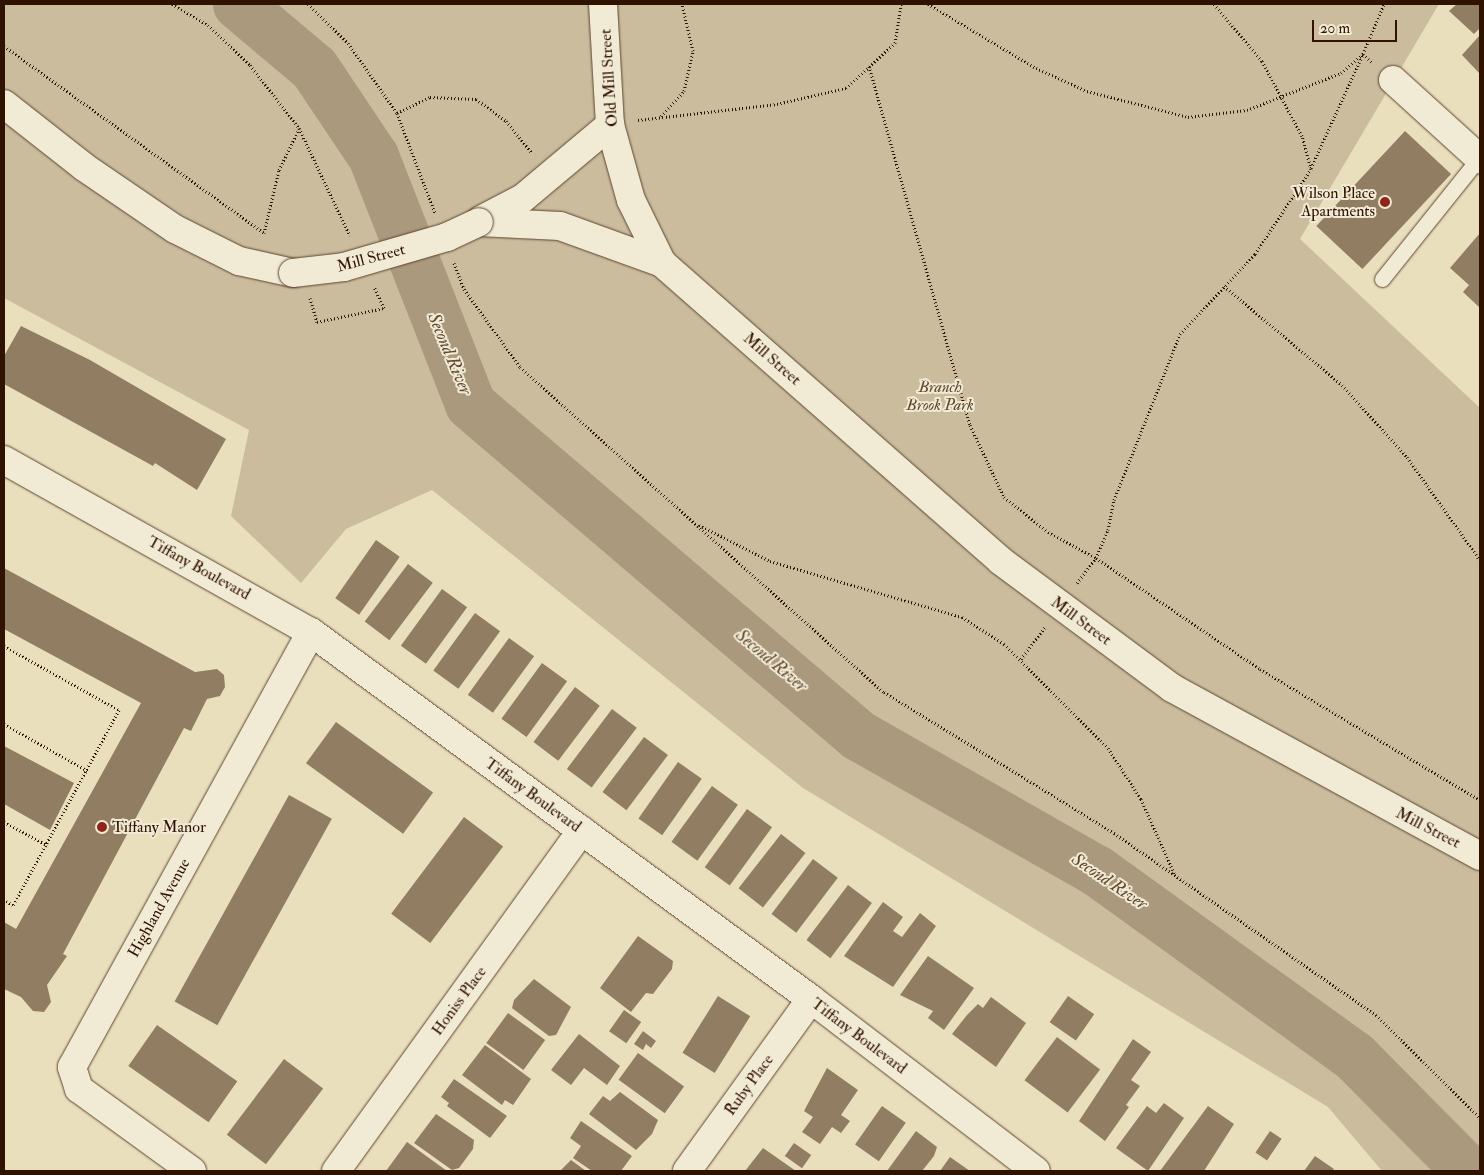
<!DOCTYPE html>
<style>
body{margin:0}
#map{position:relative;width:1484px;height:1175px;overflow:hidden;background:#eadfbd;font-family:"IM FELL Double Pica",serif}
div>[style]{position:absolute}
[style*='--x']{left:calc(var(--x)*1px);top:calc(var(--y)*1px);width:calc(var(--w)*1px);rotate:calc(var(--a)*1deg)}
.green>*{inset:0;background:#cabc9d}
.river>*{height:51px;margin:-25.5px;padding:0 25.5px;transform-origin:25.5px;border-radius:25.5px;background:#ab997d}
.building>*{inset:0;background:#917d62;transform-origin:0 0}
.path>*{height:3px;margin-top:-1.5px;transform-origin:0;background:repeating-linear-gradient(90deg,#301200 0 1px,transparent 0 3.5px)}
.roads{filter:drop-shadow(0 0 1px #5e452f) drop-shadow(0 0 1px #5e452f)}
.service>*{height:15px;margin:-7.5px;padding:0 7.5px;transform-origin:7.5px;border-radius:7.5px;background:#f1ead4}
.minor>*{height:28px;margin:-14px;padding:0 14px;transform-origin:14px;border-radius:14px;background:#f1ead4}
.tertiary>*{height:28px;margin:-14px;padding:0 14px;transform-origin:14px;border-radius:14px;background:#f1ead4}
.bridges{filter:drop-shadow(0 0 1px #5e452f) drop-shadow(0 0 1px #5e452f)}
.tertiary-bridge>*{height:28px;margin:-14px;padding:0 14px;transform-origin:14px;border-radius:14px;background:#f1ead4}
.dots>*{width:14px;height:14px;translate:-50% -50%;box-sizing:border-box;border:2px solid #f1ead4;border-radius:50%}
span{translate:-50% -50%;white-space:nowrap;text-align:center;line-height:1.15;-webkit-text-stroke:4px #f1ead4;paint-order:stroke}
.street-label{font-size:16px;color:#301200}
.poi-label{font-size:16px;color:#301200}
.right{translate:-100% -50%;text-align:right}
.left{translate:0 -50%;text-align:left}
.park-label{font-size:16px;color:#5e452f;font-style:italic}
.water-label{font-size:18px;color:#614832;font-style:italic}
.frame{position:absolute;inset:0;border:5px solid #301200;pointer-events:none}
.scale{position:absolute;left:1312px;top:20px;width:85px;height:22px;box-sizing:border-box;border:2px solid #301200;border-top:0;padding-left:6px;font-size:15px;line-height:18px;white-space:nowrap;color:#301200;-webkit-text-stroke:4px #f1ead4;paint-order:stroke}
</style>
<div id="map">
<div class="green">
<div style="clip-path:polygon(4px 4px,1439px 4px,1300px 239px,1480px 408px,1480px 1171px,1382px 1171px,1328px 1107px,803px 788px,432px 490px,346px 529px,301px 583px,231px 516px,249px 430px,4px 298px)"></div>
</div>
<div class="river">
<div style="--x:238;--y:4;--w:99;--a:40.1"></div>
<div style="--x:314;--y:68;--w:106;--a:56.2"></div>
<div style="--x:373;--y:156;--w:266;--a:68.6"></div>
<div style="--x:470;--y:404;--w:510;--a:40.47"></div>
<div style="--x:858;--y:735;--w:274;--a:29.6"></div>
<div style="--x:1096;--y:870;--w:318;--a:35.8"></div>
<div style="--x:1354;--y:1056;--w:162;--a:45.3"></div>
</div>
<div class="building">
<div style="clip-path:polygon(1457px 4px,1480px 4px,1480px 28px,1474px 34px,1449px 11px)"></div>
<div style="clip-path:polygon(1480px 35px,1480px 74px,1462px 55px)"></div>
<div style="left:1405px;top:131px;width:63px;height:130px;rotate:43deg"></div>
<div style="clip-path:polygon(1480px 233px,1480px 306px,1479px 307px,1463px 292px,1469px 285px,1450px 268px)"></div>
<div style="clip-path:polygon(21px 326px,90px 360px,226px 439px,197px 490px,155px 463px,153px 466px,4px 384px,4px 356px)"></div>
<div style="left:376px;top:540px;width:29px;height:71px;rotate:35deg"></div>
<div style="left:408px;top:564px;width:31px;height:72px;rotate:37deg"></div>
<div style="clip-path:polygon(4px 568px,195px 672px,217px 669px,224px 675px,225px 687px,220px 696px,207px 699px,191px 731px,184px 728px,63px 954px,67px 956px,47px 985px,51px 1002px,44px 1012px,33px 1011px,21px 997px,4px 989px,4px 922px,16px 929px,141px 703px,4px 629px)"></div>
<div style="left:442px;top:589px;width:31px;height:70px;rotate:36deg"></div>
<div style="left:475px;top:613px;width:31px;height:71px;rotate:36deg"></div>
<div style="left:509px;top:638px;width:31px;height:70px;rotate:36deg"></div>
<div style="left:542px;top:663px;width:31px;height:69px;rotate:36deg"></div>
<div style="left:575px;top:687px;width:31px;height:69px;rotate:37deg"></div>
<div style="left:612px;top:709px;width:31px;height:75px;rotate:37deg"></div>
<div style="left:336px;top:722px;width:120px;height:51px;rotate:36deg"></div>
<div style="left:644px;top:737px;width:30px;height:69px;rotate:37deg"></div>
<div style="clip-path:polygon(4px 746px,74px 783px,50px 830px,4px 804px)"></div>
<div style="left:678px;top:762px;width:29px;height:69px;rotate:35deg"></div>
<div style="left:712px;top:786px;width:32px;height:69px;rotate:36deg"></div>
<div style="left:289px;top:795px;width:49px;height:236px;rotate:29deg"></div>
<div style="left:747px;top:809px;width:31px;height:72px;rotate:36deg"></div>
<div style="left:464px;top:817px;width:49px;height:121px;rotate:37deg"></div>
<div style="left:781px;top:834px;width:31px;height:69px;rotate:38deg"></div>
<div style="left:813px;top:859px;width:31px;height:69px;rotate:37deg"></div>
<div style="left:848px;top:885px;width:30px;height:69px;rotate:37deg"></div>
<div style="clip-path:polygon(883px 902px,903px 917px,893px 931px,902px 937px,920px 913px,936px 926px,893px 987px,844px 956px)"></div>
<div style="clip-path:polygon(638px 936px,673px 961px,672px 969px,653px 994px,646px 993px,631px 1012px,600px 988px)"></div>
<div style="clip-path:polygon(928px 956px,974px 988px,944px 1030px,928px 1018px,933px 1011px,900px 995px)"></div>
<div style="clip-path:polygon(534px 979px,571px 1007px,556px 1035px,549px 1036px,512px 1008px,514px 1000px)"></div>
<div style="left:718px;top:996px;width:38px;height:67px;rotate:32deg"></div>
<div style="left:1068px;top:996px;width:32px;height:32px;rotate:35deg"></div>
<div style="clip-path:polygon(991px 997px,1026px 1023px,996px 1067px,952px 1034px,967px 1015px,978px 1004px,983px 1008px)"></div>
<div style="left:624px;top:1010px;width:21px;height:26px;rotate:35deg"></div>
<div style="left:508px;top:1013px;width:46px;height:37px;rotate:36deg"></div>
<div style="left:157px;top:1025px;width:98px;height:50px;rotate:35deg"></div>
<div style="clip-path:polygon(643px 1031px,656px 1041px,651px 1048px,646px 1044px,643px 1050px,634px 1044px)"></div>
<div style="clip-path:polygon(579px 1034px,620px 1066px,607px 1085px,584px 1068px,571px 1085px,551px 1070px)"></div>
<div style="left:1057px;top:1037px;width:54px;height:54px;rotate:37deg"></div>
<div style="clip-path:polygon(1133px 1039px,1151px 1052px,1131px 1080px,1140px 1086px,1126px 1105px,1129px 1107px,1105px 1141px,1079px 1121px)"></div>
<div style="clip-path:polygon(485px 1045px,531px 1079px,513px 1105px,505px 1100px,502px 1105px,462px 1075px)"></div>
<div style="left:638px;top:1053px;width:57px;height:33px;rotate:36deg"></div>
<div style="left:284px;top:1059px;width:49px;height:95px;rotate:37deg"></div>
<div style="clip-path:polygon(827px 1068px,858px 1090px,841px 1115px,850px 1121px,841px 1133px,832px 1127px,820px 1144px,802px 1132px,813px 1117px,804px 1111px)"></div>
<div style="clip-path:polygon(454px 1079px,507px 1116px,490px 1138px,447px 1106px,449px 1103px,441px 1097px)"></div>
<div style="clip-path:polygon(620px 1092px,658px 1120px,652px 1134px,636px 1150px,589px 1114px,603px 1096px,610px 1101px)"></div>
<div style="clip-path:polygon(1164px 1103px,1184px 1118px,1148px 1171px,1116px 1148px,1147px 1106px,1156px 1113px)"></div>
<div style="left:882px;top:1106px;width:29px;height:47px;rotate:35deg"></div>
<div style="clip-path:polygon(1208px 1106px,1234px 1124px,1204px 1171px,1160px 1171px)"></div>
<div style="clip-path:polygon(436px 1114px,474px 1140px,473px 1149px,459px 1168px,452px 1170px,414px 1143px)"></div>
<div style="clip-path:polygon(581px 1121px,632px 1156px,621px 1171px,592px 1171px,573px 1158px,581px 1146px,570px 1138px)"></div>
<div style="clip-path:polygon(916px 1131px,937px 1147px,934px 1156px,922px 1171px,887px 1171px)"></div>
<div style="left:1270px;top:1131px;width:14px;height:26px;rotate:34deg"></div>
<div style="clip-path:polygon(407px 1142px,447px 1171px,386px 1171px)"></div>
<div style="left:794px;top:1143px;width:21px;height:16px;rotate:35deg"></div>
<div style="clip-path:polygon(763px 1148px,796px 1171px,745px 1171px)"></div>
<div style="clip-path:polygon(1315px 1156px,1334px 1169px,1332px 1171px,1304px 1171px)"></div>
<div style="clip-path:polygon(950px 1157px,970px 1171px,940px 1171px)"></div>
<div style="clip-path:polygon(571px 1160px,586px 1171px,560px 1171px)"></div>
</div>
<div class="path">
<div style="--x:172;--y:4;--w:42;--a:30.3"></div>
<div style="--x:208;--y:25;--w:58;--a:43.6"></div>
<div style="--x:250;--y:65;--w:80;--a:52.1"></div>
<div style="--x:299;--y:128;--w:119;--a:64.7"></div>
<div style="--x:308;--y:4;--w:56;--a:44.3"></div>
<div style="--x:348;--y:43;--w:85;--a:55"></div>
<div style="--x:397;--y:113;--w:107;--a:69.2"></div>
<div style="--x:928;--y:4;--w:126;--a:30.7"></div>
<div style="--x:1036;--y:68;--w:56;--a:24.3"></div>
<div style="--x:1087;--y:91;--w:104;--a:14.4"></div>
<div style="--x:1188;--y:117;--w:59;--a:-6.8"></div>
<div style="--x:1247;--y:110;--w:101;--a:-21.5"></div>
<div style="--x:1341;--y:73;--w:29;--a:-41"></div>
<div style="--x:1363;--y:54;--w:54;--a:-67.2"></div>
<div style="--x:4;--y:46;--w:320;--a:35.7"></div>
<div style="--x:264;--y:233;--w:65;--a:-76.6"></div>
<div style="--x:279;--y:170;--w:46;--a:-64"></div>
<div style="--x:869;--y:66;--w:373;--a:74.3"></div>
<div style="--x:970;--y:425;--w:80;--a:64.7"></div>
<div style="--x:1004;--y:497;--w:56;--a:38.5"></div>
<div style="--x:1048;--y:532;--w:55;--a:28.4"></div>
<div style="--x:1096;--y:558;--w:198;--a:34.1"></div>
<div style="--x:1260;--y:669;--w:256;--a:30.8"></div>
<div style="--x:397;--y:113;--w:37;--a:-26"></div>
<div style="--x:430;--y:97;--w:46;--a:2.5"></div>
<div style="--x:476;--y:99;--w:37;--a:36"></div>
<div style="--x:506;--y:121;--w:41;--a:50.9"></div>
<div style="--x:661;--y:116;--w:34;--a:-47"></div>
<div style="--x:684;--y:91;--w:41;--a:-77.3"></div>
<div style="--x:693;--y:51;--w:48;--a:-103.2"></div>
<div style="--x:638;--y:120;--w:140;--a:-6.6"></div>
<div style="--x:777;--y:104;--w:71;--a:-13.1"></div>
<div style="--x:846;--y:88;--w:67;--a:-42.6"></div>
<div style="--x:895;--y:43;--w:39;--a:-81"></div>
<div style="--x:1311;--y:168;--w:125;--a:-65.5"></div>
<div style="--x:1363;--y:54;--w:12;--a:42"></div>
<div style="--x:454;--y:263;--w:28;--a:69"></div>
<div style="--x:464;--y:289;--w:96;--a:54.3"></div>
<div style="--x:520;--y:367;--w:488;--a:41.8"></div>
<div style="--x:884;--y:692;--w:270;--a:31.5"></div>
<div style="--x:1114;--y:833;--w:319;--a:34.8"></div>
<div style="--x:1376;--y:1015;--w:146;--a:44.7"></div>
<div style="--x:1224;--y:286;--w:154;--a:40"></div>
<div style="--x:1342;--y:385;--w:97;--a:47.9"></div>
<div style="--x:1407;--y:457;--w:126;--a:54.7"></div>
<div style="--x:310;--y:298;--w:25;--a:74"></div>
<div style="--x:317;--y:322;--w:68;--a:-11.8"></div>
<div style="--x:384;--y:308;--w:23;--a:-115"></div>
<div style="--x:699;--y:525;--w:80;--a:26.9"></div>
<div style="--x:770;--y:561;--w:200;--a:16.3"></div>
<div style="--x:962;--y:617;--w:50;--a:32.7"></div>
<div style="--x:1004;--y:644;--w:147;--a:45"></div>
<div style="--x:1108;--y:748;--w:61;--a:57.1"></div>
<div style="--x:1141;--y:799;--w:83;--a:65.9"></div>
<div style="--x:1077;--y:583;--w:31;--a:-53"></div>
<div style="--x:1096;--y:558;--w:30;--a:-67"></div>
<div style="--x:1108;--y:530;--w:31;--a:-79"></div>
<div style="--x:1114;--y:500;--w:179;--a:-68.3"></div>
<div style="--x:1180;--y:334;--w:110;--a:-46.8"></div>
<div style="--x:1255;--y:254;--w:102;--a:-56.6"></div>
<div style="--x:1311;--y:169;--w:34;--a:-105"></div>
<div style="--x:1302;--y:136;--w:85;--a:-118.1"></div>
<div style="--x:1262;--y:61;--w:75;--a:-130.1"></div>
<div style="--x:4;--y:646;--w:132;--a:29.1"></div>
<div style="--x:119;--y:710;--w:222;--a:118.5"></div>
<div style="--x:13;--y:905;--w:10;--a:-151"></div>
<div style="--x:1021;--y:659;--w:40;--a:-53"></div>
<div style="--x:4;--y:724;--w:96;--a:29.2"></div>
<div style="--x:4;--y:822;--w:49;--a:28.1"></div>
</div>
<div class="roads">
<div class="service">
<div style="--x:1382;--y:279;--w:155;--a:-51.3"></div>
</div>
<div class="minor">
<div style="--x:603;--y:4;--w:121;--a:86.7"></div>
<div style="--x:610;--y:125;--w:78;--a:74.4"></div>
<div style="--x:631;--y:200;--w:70;--a:63.8"></div>
<div style="--x:1393;--y:80;--w:118;--a:42.2"></div>
<div style="--x:4;--y:460;--w:352;--a:29.3"></div>
<div style="--x:311;--y:632;--w:620;--a:36.28"></div>
<div style="--x:811;--y:999;--w:283;--a:37.4"></div>
<div style="--x:192;--y:1171;--w:140;--a:-144"></div>
<div style="--x:79;--y:1089;--w:23;--a:-108"></div>
<div style="--x:72;--y:1067;--w:496;--a:-61.2"></div>
<div style="--x:336;--y:1171;--w:420;--a:-54.2"></div>
<div style="--x:687;--y:1171;--w:212;--a:-54.2"></div>
</div>
<div class="tertiary">
<div style="--x:4;--y:104;--w:102;--a:38.2"></div>
<div style="--x:84;--y:167;--w:110;--a:34.3"></div>
<div style="--x:175;--y:229;--w:72;--a:26.6"></div>
<div style="--x:239;--y:261;--w:55;--a:12.5"></div>
<div style="--x:481;--y:220;--w:47;--a:-27.6"></div>
<div style="--x:523;--y:198;--w:114;--a:-40"></div>
<div style="--x:479;--y:222;--w:81;--a:2.8"></div>
<div style="--x:560;--y:226;--w:109;--a:19.9"></div>
<div style="--x:662;--y:263;--w:451;--a:41.3"></div>
<div style="--x:1001;--y:561;--w:213;--a:36.6"></div>
<div style="--x:1172;--y:688;--w:351;--a:28.6"></div>
</div>
</div>
<div class="bridges">
<div class="tertiary-bridge">
<div style="--x:293;--y:273;--w:51;--a:-6.7"></div>
<div style="--x:344;--y:267;--w:107;--a:-16.2"></div>
<div style="--x:447;--y:237;--w:35;--a:-25"></div>
</div>
</div>
<div class="dots">
<div style="left:1385px;top:202px;background:#8f2418"></div>
<div style="left:102px;top:827px;background:#8f2418"></div>
</div>
<div class="street-label">
<span style="left:609px;top:78px;rotate:-94deg">Old Mill Street</span>
<span style="left:371px;top:258px;rotate:-15deg">Mill Street</span>
<span style="left:772px;top:359px;rotate:41deg">Mill Street</span>
<span style="left:199px;top:568px;rotate:29deg">Tiffany Boulevard</span>
<span style="left:1081px;top:621px;rotate:36deg">Mill Street</span>
<span style="left:533px;top:795px;rotate:36deg">Tiffany Boulevard</span>
<span style="left:1428px;top:828px;rotate:27deg">Mill Street</span>
<span style="left:159px;top:908px;rotate:-61deg">Highland Avenue</span>
<span style="left:459px;top:1001px;rotate:-54deg">Honiss Place</span>
<span style="left:859px;top:1036px;rotate:37deg">Tiffany Boulevard</span>
<span style="left:749px;top:1085px;rotate:-54deg">Ruby Place</span>
</div>
<div class="poi-label">
<span class="right" style="left:1375px;top:202px">Wilson Place<br>Apartments</span>
<span class="left" style="left:112px;top:827px">Tiffany Manor</span>
</div>
<div class="park-label">
<span style="left:940px;top:396px">Branch<br>Brook Park</span>
</div>
<div class="water-label">
<span style="left:449px;top:354px;rotate:67deg">Second River</span>
<span style="left:771px;top:661px;rotate:40deg">Second River</span>
<span style="left:1109px;top:882px;rotate:34deg">Second River</span>
</div>
<div class="frame"></div>
<div class="scale">20 m</div>
</div>
